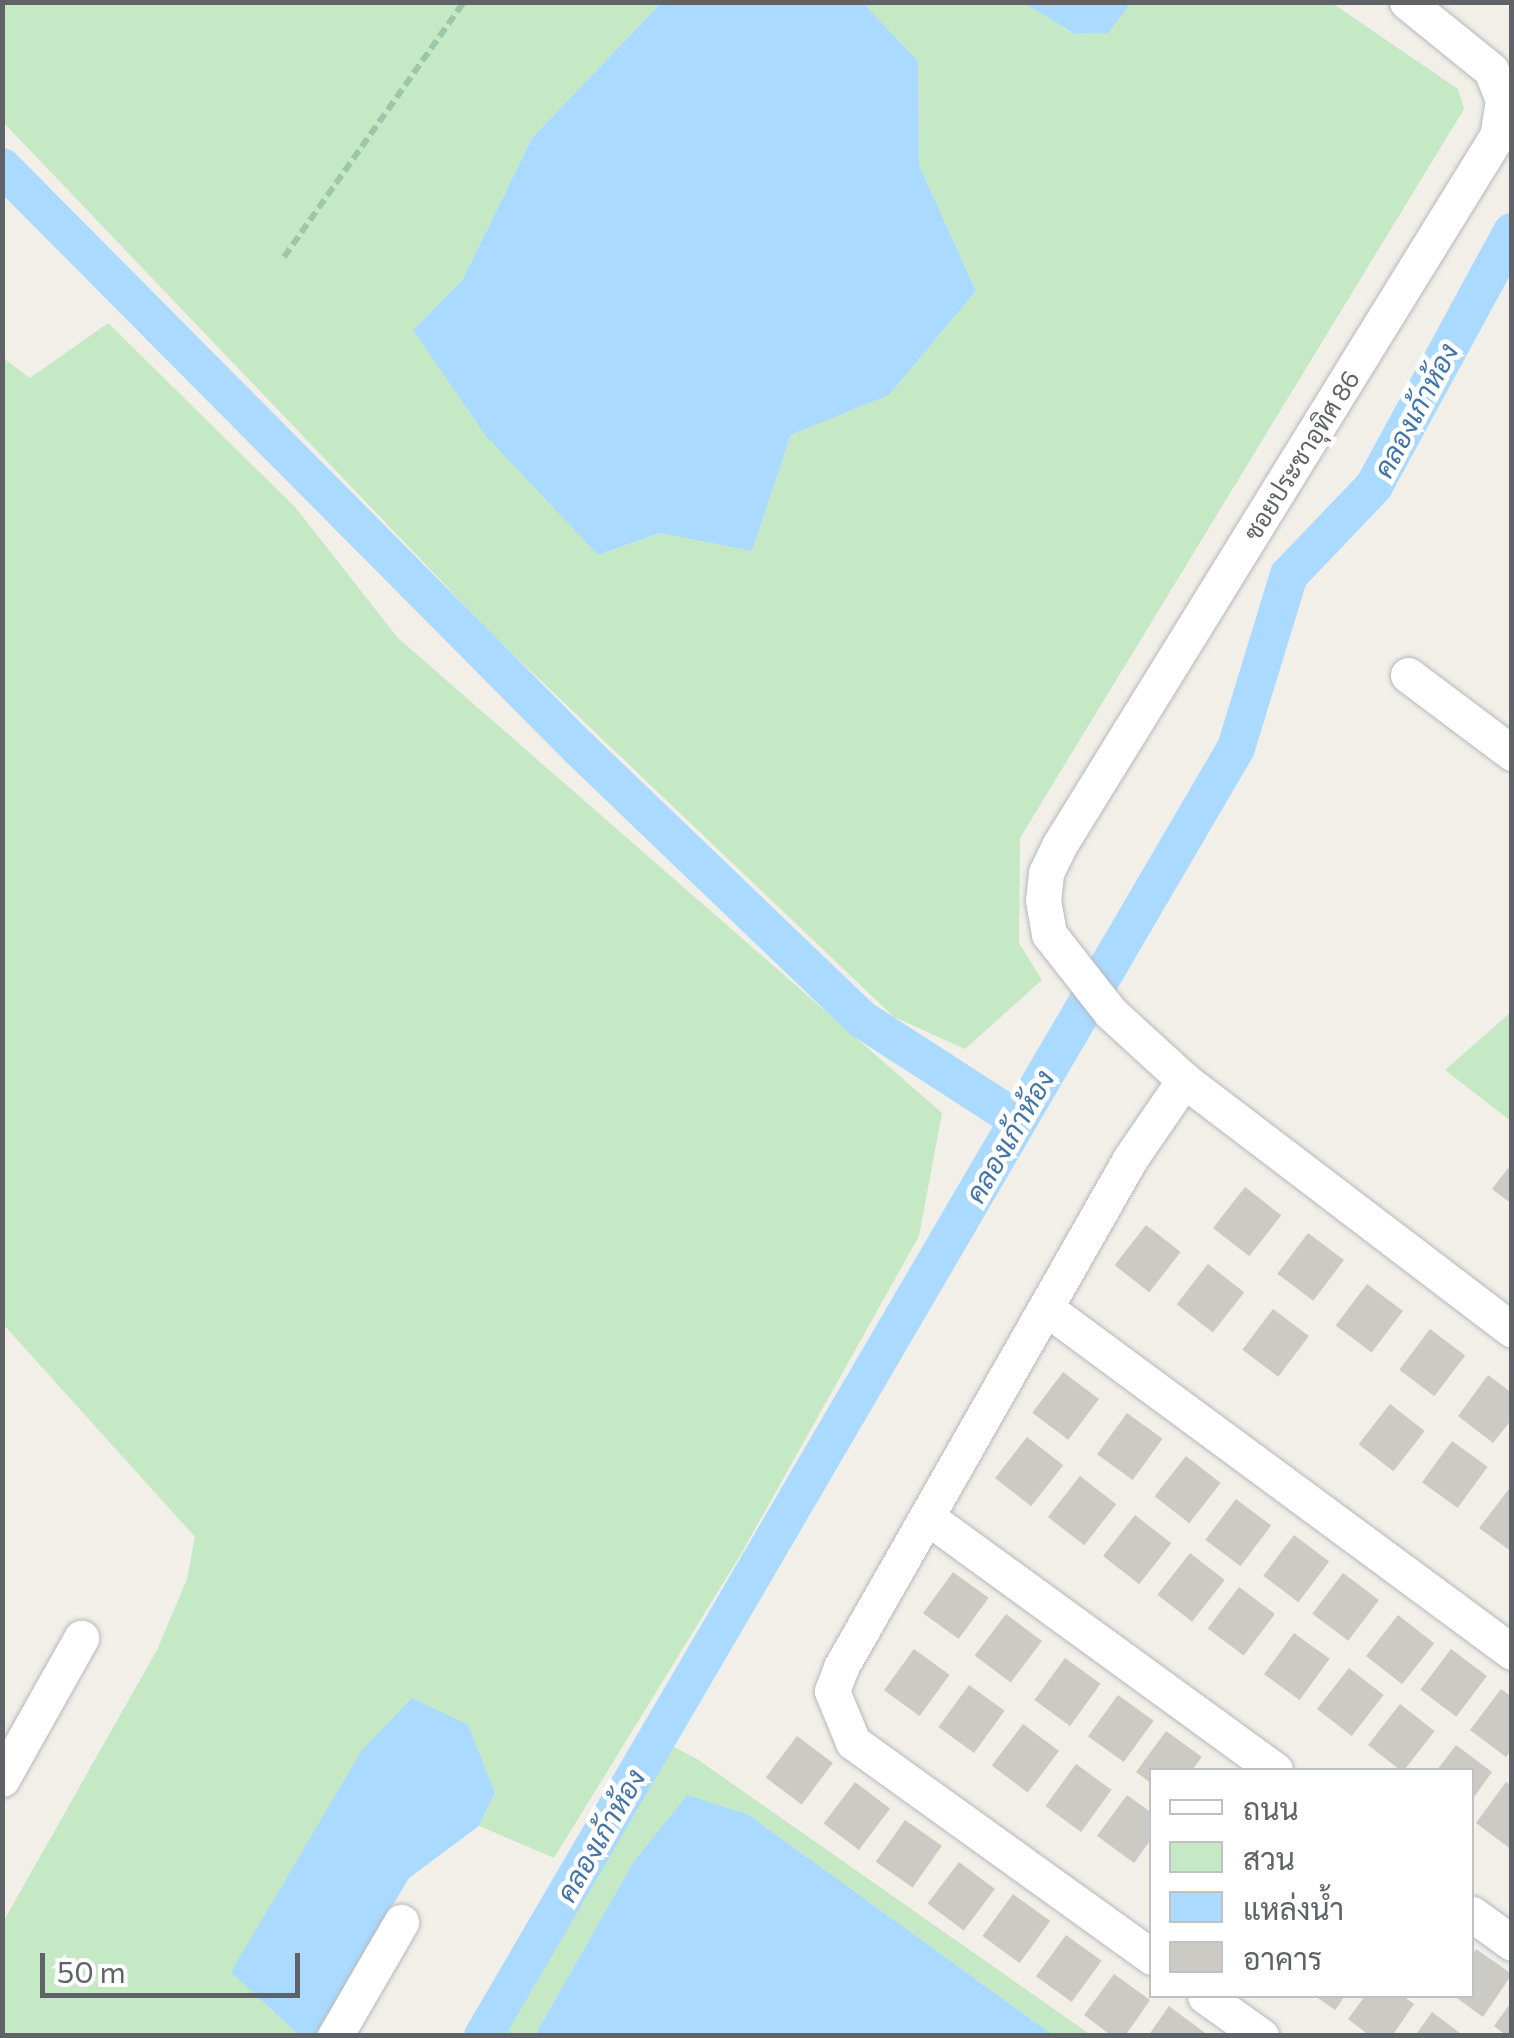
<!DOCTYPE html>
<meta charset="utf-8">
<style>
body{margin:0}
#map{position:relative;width:1514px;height:2038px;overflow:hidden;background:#f1efe8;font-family:Commissioner,Sarabun,sans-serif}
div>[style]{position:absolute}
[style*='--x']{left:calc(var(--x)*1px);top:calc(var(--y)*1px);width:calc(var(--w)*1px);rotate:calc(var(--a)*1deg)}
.green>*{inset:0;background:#c5e8c5}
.water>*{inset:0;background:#aadaff}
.canal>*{height:38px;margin:-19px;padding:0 19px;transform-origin:19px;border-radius:19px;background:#aadaff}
.building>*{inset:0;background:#cccac5;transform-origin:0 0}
.path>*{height:6px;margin-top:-3px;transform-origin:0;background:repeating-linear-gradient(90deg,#9cc7a9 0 10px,transparent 0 15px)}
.roads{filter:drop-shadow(0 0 2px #b5b8bc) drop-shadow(0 0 2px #b5b8bc)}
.minor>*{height:35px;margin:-17.5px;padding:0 17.5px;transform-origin:17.5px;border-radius:17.5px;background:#fff}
span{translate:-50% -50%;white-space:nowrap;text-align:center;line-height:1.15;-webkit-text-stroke:9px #fff;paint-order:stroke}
.street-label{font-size:25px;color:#5f6368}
.water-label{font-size:28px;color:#4174aa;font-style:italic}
.frame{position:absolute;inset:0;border:5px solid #5f6368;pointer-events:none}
.legend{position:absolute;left:1149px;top:1768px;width:325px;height:230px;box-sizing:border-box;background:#fff;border:2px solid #bfc1c3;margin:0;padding:12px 18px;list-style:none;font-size:30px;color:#5f6368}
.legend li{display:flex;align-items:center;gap:20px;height:50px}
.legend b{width:50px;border:2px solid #bfc1c3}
.scale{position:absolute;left:40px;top:1953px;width:260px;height:45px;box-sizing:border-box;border:5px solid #5f6368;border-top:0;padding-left:12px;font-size:30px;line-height:35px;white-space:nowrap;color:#5f6368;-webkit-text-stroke:8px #fff;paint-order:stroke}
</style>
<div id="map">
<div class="green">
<div style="clip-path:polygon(3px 3px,661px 3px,532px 138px,463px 279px,413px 330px,598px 555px,660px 533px,752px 551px,791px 435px,889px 395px,976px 291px,919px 165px,918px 61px,863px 3px,1024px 3px,1075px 34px,1108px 33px,1131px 3px,1332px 3px,1458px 89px,1464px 109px,1020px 838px,1019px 943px,1042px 980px,965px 1049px,894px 1017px,491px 633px,3px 122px)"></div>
<div style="clip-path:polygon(108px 323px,295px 507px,398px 638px,942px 1113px,919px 1236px,741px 1554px,554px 1858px,479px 1826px,495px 1793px,231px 1971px,299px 2035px,3px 2035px,3px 1922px,157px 1650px,187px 1579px,195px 1537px,3px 1324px,3px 358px,30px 378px)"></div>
<div style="clip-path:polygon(1511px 1012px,1511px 1121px,1445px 1070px)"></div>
<div style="clip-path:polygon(670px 1745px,697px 1759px,1091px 2035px,1053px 2035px,749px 1815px,633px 1863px,535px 2035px,501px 2036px)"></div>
</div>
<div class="water">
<div style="clip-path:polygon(661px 3px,863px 3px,918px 61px,919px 165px,976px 291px,889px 395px,791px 435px,752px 551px,660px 533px,598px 555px,486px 436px,413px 330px,463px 279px,532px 138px)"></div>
<div style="clip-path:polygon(1024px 3px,1131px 3px,1108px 33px,1075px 34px)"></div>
<div style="clip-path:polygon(412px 1698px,468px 1725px,495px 1793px,479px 1826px,409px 1878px,315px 2035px,299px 2035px,231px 1972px,362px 1750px)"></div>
<div style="clip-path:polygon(687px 1795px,749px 1815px,1053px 2035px,535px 2035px,633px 1863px)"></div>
</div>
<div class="canal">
<div style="--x:2;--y:167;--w:819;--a:45.2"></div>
<div style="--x:579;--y:748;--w:393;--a:43.8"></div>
<div style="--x:863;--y:1020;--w:184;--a:32.8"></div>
<div style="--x:483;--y:2036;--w:1492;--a:-59.69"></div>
<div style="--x:1236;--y:748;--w:181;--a:-73"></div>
<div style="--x:1289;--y:575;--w:123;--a:-46.3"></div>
<div style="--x:1374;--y:486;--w:289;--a:-61.5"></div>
</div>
<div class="building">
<div style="clip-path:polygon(1512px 1163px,1512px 1204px,1492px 1189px)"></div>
<div style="left:1245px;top:1187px;width:46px;height:52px;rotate:38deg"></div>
<div style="left:1146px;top:1225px;width:44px;height:51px;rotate:38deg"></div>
<div style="left:1308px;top:1233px;width:45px;height:51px;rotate:37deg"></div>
<div style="left:1208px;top:1264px;width:46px;height:51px;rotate:38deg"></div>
<div style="left:1367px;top:1284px;width:45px;height:52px;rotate:37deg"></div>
<div style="left:1273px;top:1309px;width:45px;height:51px;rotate:37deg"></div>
<div style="left:1430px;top:1329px;width:44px;height:51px;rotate:37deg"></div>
<div style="left:1063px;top:1372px;width:45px;height:51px;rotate:37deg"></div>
<div style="clip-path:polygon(1488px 1375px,1512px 1393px,1512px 1419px,1493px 1443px,1458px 1416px)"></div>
<div style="left:1390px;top:1404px;width:44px;height:51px;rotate:38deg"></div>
<div style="left:1127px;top:1413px;width:44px;height:51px;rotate:36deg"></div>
<div style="left:1027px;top:1437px;width:46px;height:52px;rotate:38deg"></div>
<div style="left:1452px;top:1441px;width:44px;height:51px;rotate:36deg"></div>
<div style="left:1186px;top:1456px;width:44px;height:51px;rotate:38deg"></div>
<div style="left:1080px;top:1476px;width:46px;height:52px;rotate:38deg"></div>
<div style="clip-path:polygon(1512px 1485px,1512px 1552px,1479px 1528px)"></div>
<div style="left:1236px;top:1499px;width:44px;height:51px;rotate:37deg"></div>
<div style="left:1135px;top:1515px;width:46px;height:52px;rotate:38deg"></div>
<div style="left:1294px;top:1535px;width:44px;height:51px;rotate:37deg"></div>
<div style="left:1190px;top:1553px;width:44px;height:53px;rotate:38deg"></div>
<div style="left:953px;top:1572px;width:44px;height:51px;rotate:36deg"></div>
<div style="left:1343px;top:1573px;width:45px;height:51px;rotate:37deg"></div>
<div style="left:1239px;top:1587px;width:45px;height:52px;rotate:37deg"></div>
<div style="left:1006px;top:1614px;width:45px;height:52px;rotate:37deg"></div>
<div style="left:1398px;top:1615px;width:46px;height:52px;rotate:38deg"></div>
<div style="left:1294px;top:1633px;width:44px;height:51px;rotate:36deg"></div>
<div style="left:914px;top:1649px;width:44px;height:51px;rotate:36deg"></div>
<div style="left:1451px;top:1649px;width:45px;height:51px;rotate:37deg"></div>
<div style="left:1065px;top:1658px;width:44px;height:52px;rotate:36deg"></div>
<div style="left:1349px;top:1668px;width:44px;height:52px;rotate:38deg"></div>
<div style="left:969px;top:1685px;width:44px;height:52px;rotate:36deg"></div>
<div style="clip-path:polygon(1501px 1689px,1512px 1697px,1512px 1750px,1506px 1757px,1470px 1730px)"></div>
<div style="left:1118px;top:1695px;width:44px;height:51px;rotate:36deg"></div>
<div style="left:1400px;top:1704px;width:44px;height:52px;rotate:38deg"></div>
<div style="left:1023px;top:1724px;width:45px;height:52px;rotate:37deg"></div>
<div style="clip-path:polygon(1166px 1731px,1202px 1757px,1192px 1770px,1152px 1770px,1152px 1784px,1136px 1772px)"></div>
<div style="left:797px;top:1736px;width:45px;height:52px;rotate:37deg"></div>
<div style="clip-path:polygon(1456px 1745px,1492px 1772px,1472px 1800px,1472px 1770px,1437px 1770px)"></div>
<div style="left:1076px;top:1764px;width:44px;height:52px;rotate:36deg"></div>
<div style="left:855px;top:1782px;width:44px;height:52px;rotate:37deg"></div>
<div style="clip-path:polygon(1506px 1782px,1512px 1786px,1512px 1850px,1476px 1823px)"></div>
<div style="clip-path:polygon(1127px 1795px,1152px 1813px,1152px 1838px,1134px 1863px,1097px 1836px)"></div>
<div style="left:905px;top:1820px;width:45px;height:51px;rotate:35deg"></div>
<div style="left:959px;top:1862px;width:45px;height:52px;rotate:37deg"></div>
<div style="left:1013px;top:1894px;width:46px;height:52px;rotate:36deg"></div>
<div style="left:1066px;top:1935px;width:44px;height:51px;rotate:36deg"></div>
<div style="clip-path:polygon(1476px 1949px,1512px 1974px,1483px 2017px,1454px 1996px,1472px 1996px,1472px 1956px)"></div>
<div style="clip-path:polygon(1114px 1974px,1150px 2000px,1125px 2036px,1112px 2036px,1084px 2015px)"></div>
<div style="clip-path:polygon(1315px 1996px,1345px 1996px,1335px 2010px)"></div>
<div style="clip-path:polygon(1365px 1996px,1403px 1996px,1414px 2004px,1392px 2036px,1370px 2036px,1348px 2019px)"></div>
<div style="clip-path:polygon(1512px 2001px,1512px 2036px,1507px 2036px,1494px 2026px)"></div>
<div style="clip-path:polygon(1169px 2006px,1205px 2033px,1203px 2036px,1148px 2036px)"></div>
<div style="clip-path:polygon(1432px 2012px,1464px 2036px,1415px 2036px)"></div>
</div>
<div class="path">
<div style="--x:284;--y:257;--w:312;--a:-54.8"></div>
</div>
<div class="roads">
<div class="minor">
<div style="--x:1407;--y:2;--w:108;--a:39"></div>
<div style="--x:1491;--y:70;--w:32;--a:68"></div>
<div style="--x:1503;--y:100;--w:36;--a:99"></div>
<div style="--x:1497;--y:136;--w:832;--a:121.68"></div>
<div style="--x:1060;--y:844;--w:32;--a:116"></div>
<div style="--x:1046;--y:873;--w:27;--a:96"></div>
<div style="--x:1043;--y:900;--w:35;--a:80"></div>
<div style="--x:1049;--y:934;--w:100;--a:51.9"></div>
<div style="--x:1111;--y:1013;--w:99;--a:42.5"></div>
<div style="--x:1184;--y:1080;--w:412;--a:37.3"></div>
<div style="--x:1408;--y:675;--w:130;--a:36.9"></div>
<div style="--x:1047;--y:1309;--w:578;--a:36.41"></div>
<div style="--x:927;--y:1517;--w:430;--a:36"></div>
<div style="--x:2;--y:1779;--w:162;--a:-60.7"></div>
<div style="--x:1472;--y:1914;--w:49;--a:35.9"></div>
<div style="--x:1152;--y:1957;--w:368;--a:-144.3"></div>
<div style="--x:853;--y:1742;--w:55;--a:-112.4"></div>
<div style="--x:832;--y:1691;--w:26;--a:-69"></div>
<div style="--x:841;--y:1667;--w:584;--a:-60.36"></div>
<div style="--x:1130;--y:1159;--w:96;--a:-55.6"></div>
<div style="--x:1205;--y:1996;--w:69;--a:35.5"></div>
<div style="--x:335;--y:2036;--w:132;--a:-59.9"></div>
</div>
</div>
<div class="street-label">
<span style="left:1301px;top:455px;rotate:-58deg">ซอยประชาอุทิศ 86</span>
</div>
<div class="water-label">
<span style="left:1415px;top:410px;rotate:-62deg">คลองเก้าห้อง</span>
<span style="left:1009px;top:1136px;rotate:-60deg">คลองเก้าห้อง</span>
<span style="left:600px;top:1835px;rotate:-60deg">คลองเก้าห้อง</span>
</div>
<div class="frame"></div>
<ul class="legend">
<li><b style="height:12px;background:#fff"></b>ถนน</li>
<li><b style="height:28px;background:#c5e8c5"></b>สวน</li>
<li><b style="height:28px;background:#aadaff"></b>แหล่งน้ำ</li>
<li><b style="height:28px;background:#cccac5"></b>อาคาร</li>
</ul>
<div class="scale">50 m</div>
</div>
